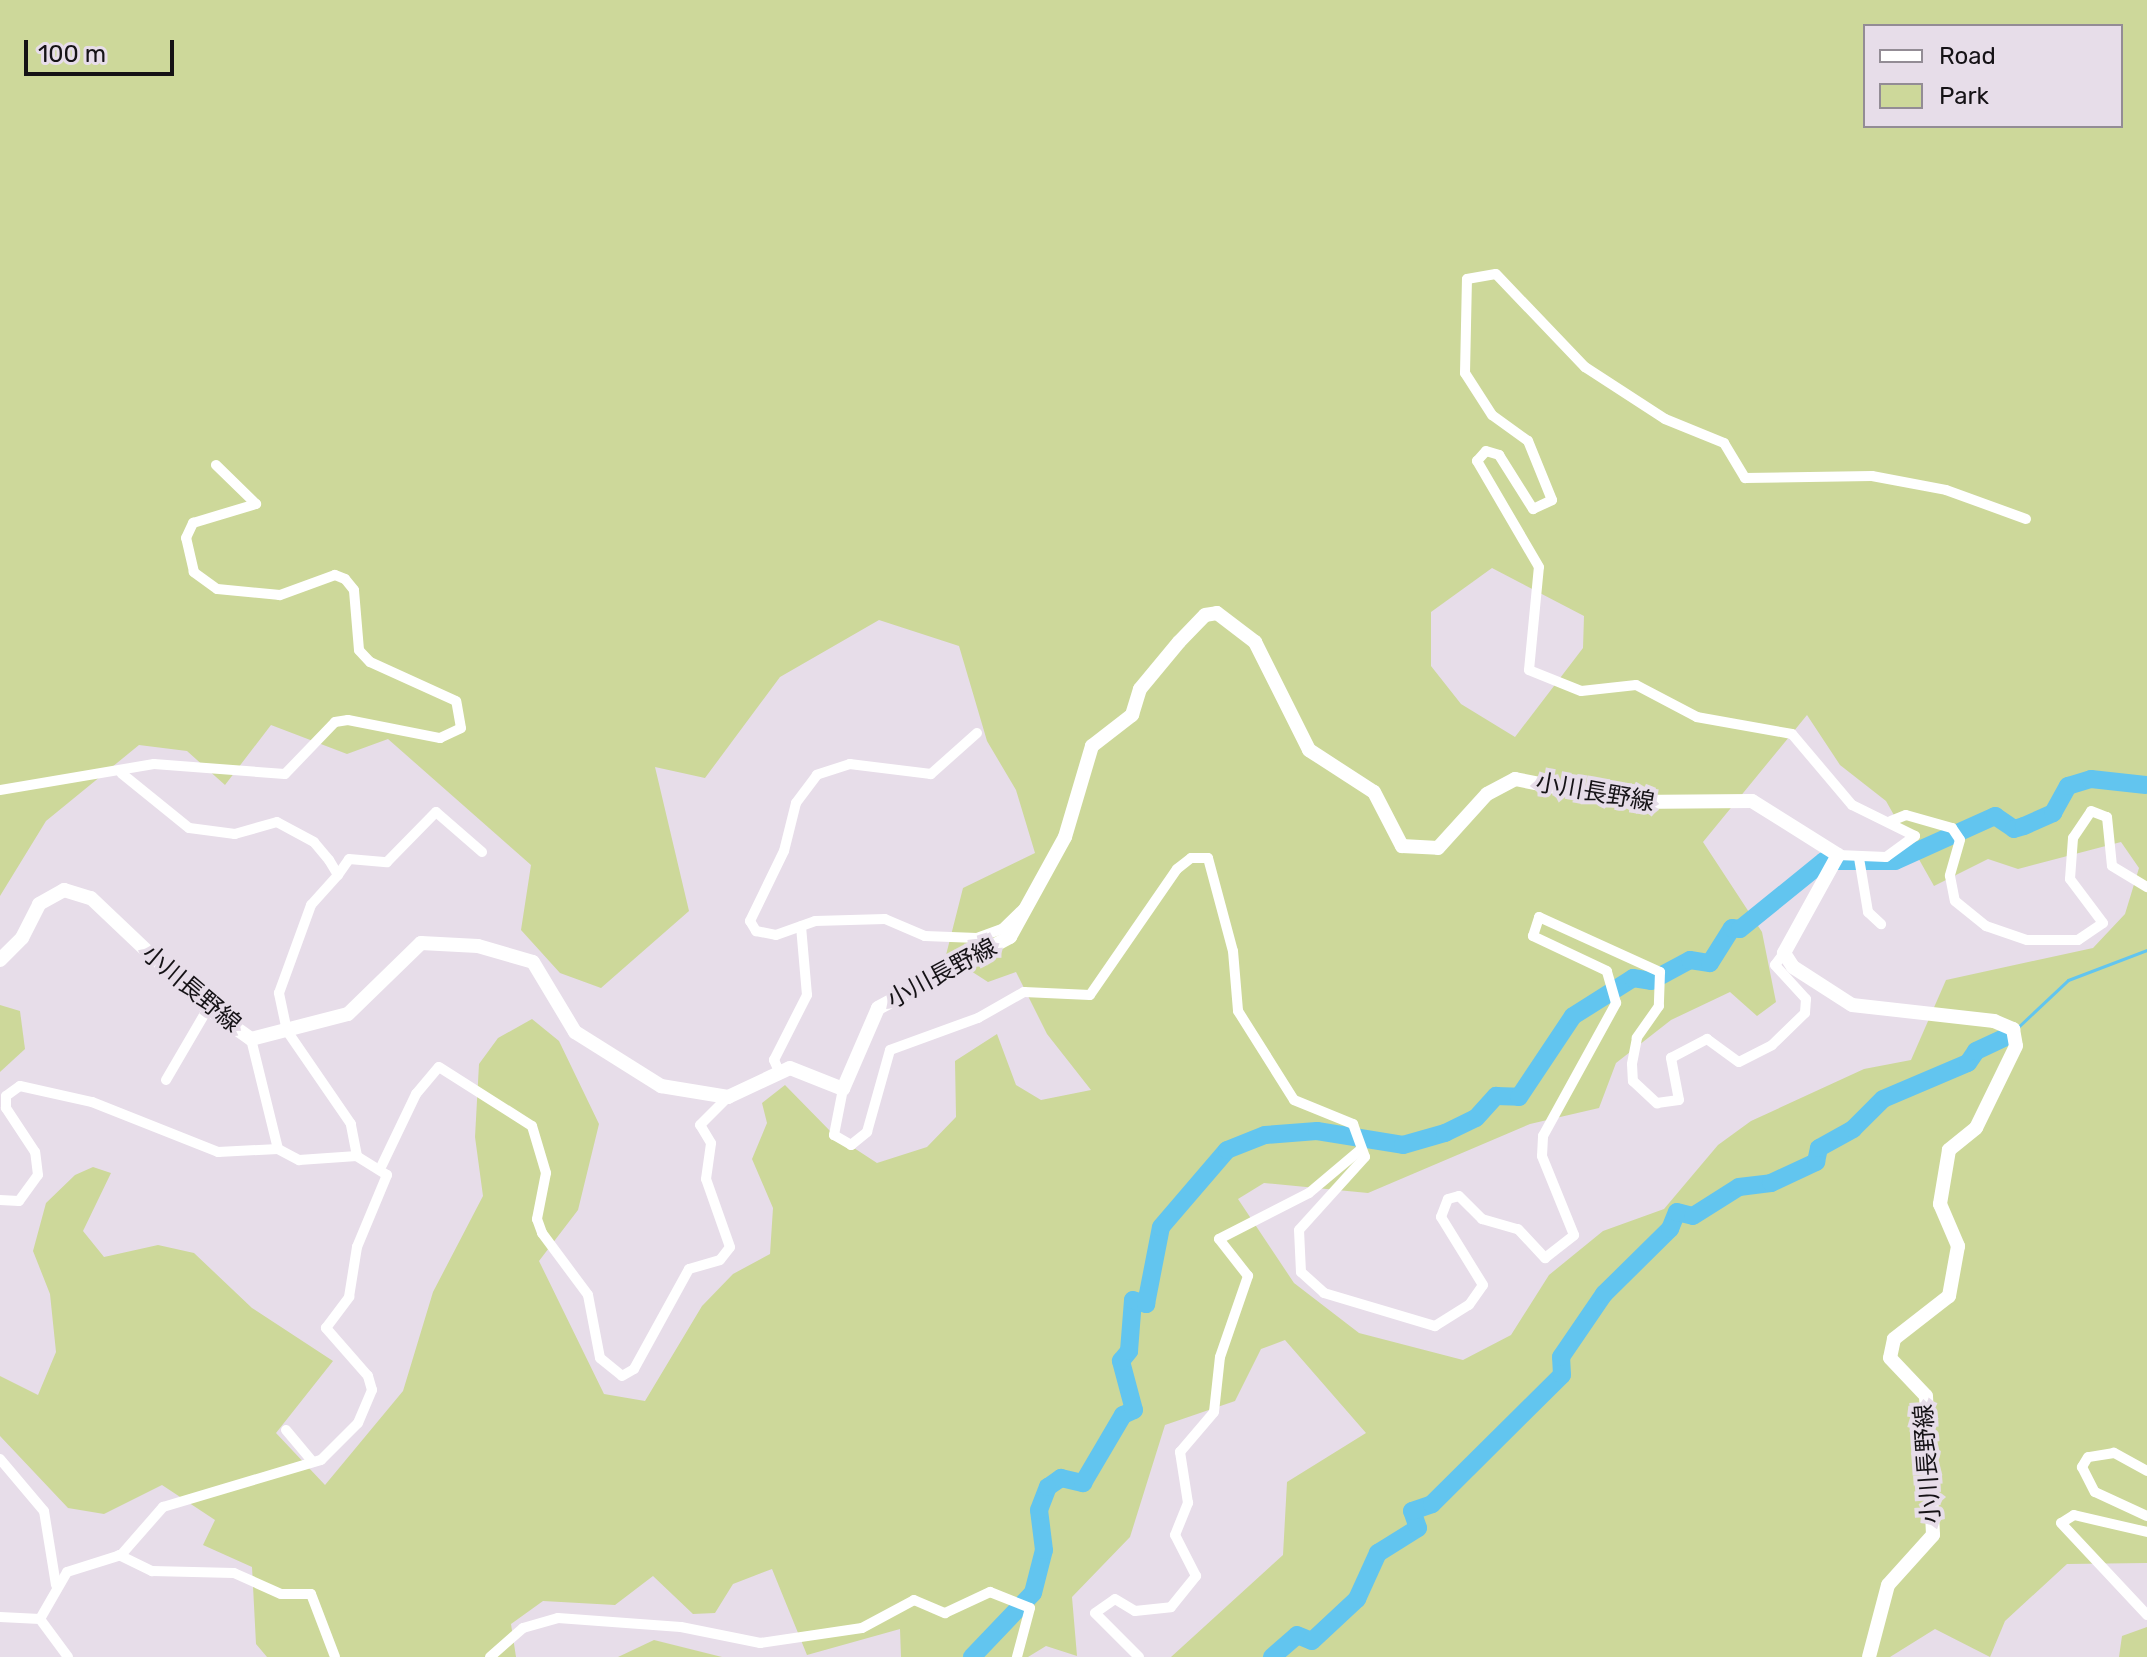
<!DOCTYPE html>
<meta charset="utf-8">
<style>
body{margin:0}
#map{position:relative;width:2147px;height:1657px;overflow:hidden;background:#e7dde9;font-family:Rubik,"Noto Sans JP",sans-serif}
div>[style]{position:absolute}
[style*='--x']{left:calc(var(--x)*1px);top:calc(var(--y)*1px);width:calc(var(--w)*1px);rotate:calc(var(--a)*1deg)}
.green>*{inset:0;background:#cdd89a}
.stream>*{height:3px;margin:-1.5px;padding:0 1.5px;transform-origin:1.5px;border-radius:1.5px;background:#62c5ef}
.river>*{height:18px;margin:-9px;padding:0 9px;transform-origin:9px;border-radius:9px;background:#62c5ef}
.street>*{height:10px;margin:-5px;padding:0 5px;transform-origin:5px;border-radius:5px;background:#fff}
.secondary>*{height:14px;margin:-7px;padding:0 7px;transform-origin:7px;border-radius:7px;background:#fff}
span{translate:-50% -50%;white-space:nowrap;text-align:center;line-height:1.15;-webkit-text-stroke:8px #e7dde9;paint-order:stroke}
.street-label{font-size:24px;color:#151216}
.legend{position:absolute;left:1863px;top:24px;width:260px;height:104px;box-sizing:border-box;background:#e7dde9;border:2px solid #938c95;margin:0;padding:10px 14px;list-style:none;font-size:24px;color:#151216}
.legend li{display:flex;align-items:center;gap:16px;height:40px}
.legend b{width:40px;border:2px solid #938c95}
.scale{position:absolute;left:24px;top:40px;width:150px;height:36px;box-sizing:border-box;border:4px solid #151216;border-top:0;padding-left:10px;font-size:24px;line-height:28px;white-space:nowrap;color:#151216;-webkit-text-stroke:6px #e7dde9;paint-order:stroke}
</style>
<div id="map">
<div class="green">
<div style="clip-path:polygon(evenodd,0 0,2147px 0,2147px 1563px,2067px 1564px,2005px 1621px,1990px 1657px,1935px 1629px,1890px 1657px,1171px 1657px,1283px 1555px,1287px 1482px,1366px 1433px,1285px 1340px,1261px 1349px,1235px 1401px,1165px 1425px,1130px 1537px,1072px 1597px,1077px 1656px,1046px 1646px,1028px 1657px,901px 1657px,900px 1629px,807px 1655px,772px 1569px,733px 1584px,715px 1613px,693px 1614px,653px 1576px,615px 1605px,543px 1601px,511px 1624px,516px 1657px,267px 1657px,256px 1644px,252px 1567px,203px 1545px,215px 1520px,162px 1485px,104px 1514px,68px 1508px,0 1436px,0 1376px,38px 1395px,56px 1352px,50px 1294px,33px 1251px,46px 1203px,75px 1175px,93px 1167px,111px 1173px,83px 1231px,104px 1257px,158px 1245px,194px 1253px,252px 1308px,333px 1361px,276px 1433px,325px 1485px,403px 1391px,433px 1292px,483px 1196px,475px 1137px,479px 1064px,498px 1038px,532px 1019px,559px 1041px,599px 1124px,578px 1210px,539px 1261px,604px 1394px,645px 1401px,702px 1306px,733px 1274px,770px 1254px,773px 1208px,752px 1159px,767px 1123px,762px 1103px,785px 1085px,834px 1135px,877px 1163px,927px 1147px,956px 1117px,955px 1061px,997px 1034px,1016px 1085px,1041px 1100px,1091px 1090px,1047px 1034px,1016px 972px,988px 982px,946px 955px,963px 888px,1035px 853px,1016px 790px,987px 741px,959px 646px,879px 620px,780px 677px,705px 778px,655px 767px,689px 911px,601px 988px,560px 973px,521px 930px,531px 865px,388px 739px,347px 754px,271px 725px,225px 785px,187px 751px,139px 745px,46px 821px,0 896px,0 0,1865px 26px,2121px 26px,2121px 126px,1865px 126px,1865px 26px,0 0,1492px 568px,1584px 616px,1583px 648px,1515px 737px,1461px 704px,1431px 666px,1431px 612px,1492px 568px,0 0,1807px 715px,1840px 765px,1886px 801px,1934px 886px,1988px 859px,2018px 869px,2121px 842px,2139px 868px,2125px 914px,2093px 948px,1946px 980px,1911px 1060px,1864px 1069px,1751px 1121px,1718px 1145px,1664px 1209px,1603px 1231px,1549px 1275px,1511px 1335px,1463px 1360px,1359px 1333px,1294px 1283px,1238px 1199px,1264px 1183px,1368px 1193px,1530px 1124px,1599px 1108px,1616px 1063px,1671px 1020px,1730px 992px,1757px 1016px,1776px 1002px,1762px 932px,1703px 842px,1807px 715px)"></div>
<div style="clip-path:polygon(0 1005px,20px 1011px,25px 1049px,0 1072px)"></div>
<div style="clip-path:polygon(2147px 1627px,2147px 1657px,2119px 1657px,2122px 1636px)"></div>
<div style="clip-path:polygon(654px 1640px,722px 1657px,618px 1657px)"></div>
</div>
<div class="stream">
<div style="--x:2146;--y:785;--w:1;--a:45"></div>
<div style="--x:2016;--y:1029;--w:71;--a:-43.3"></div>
<div style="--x:2068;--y:980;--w:85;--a:-20.8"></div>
</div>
<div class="river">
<div style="--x:972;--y:1657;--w:88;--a:-46.4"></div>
<div style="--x:1033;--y:1593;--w:44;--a:-75.7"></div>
<div style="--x:1044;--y:1550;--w:40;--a:-97.1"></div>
<div style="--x:1039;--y:1510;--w:25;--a:-69"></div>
<div style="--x:1048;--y:1487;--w:16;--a:-35"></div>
<div style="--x:1061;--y:1478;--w:23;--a:13"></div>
<div style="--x:1083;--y:1483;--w:79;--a:-59.5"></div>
<div style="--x:1123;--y:1415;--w:12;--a:-24"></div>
<div style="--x:1134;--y:1410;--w:51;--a:-104.9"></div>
<div style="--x:1121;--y:1361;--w:13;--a:-51"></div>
<div style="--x:1129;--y:1351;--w:51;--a:-85.5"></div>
<div style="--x:1133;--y:1300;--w:14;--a:17"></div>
<div style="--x:1146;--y:1304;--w:78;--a:-79"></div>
<div style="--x:1161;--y:1227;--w:101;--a:-49.4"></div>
<div style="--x:1227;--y:1150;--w:41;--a:-21.5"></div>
<div style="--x:1265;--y:1135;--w:52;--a:-4.4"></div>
<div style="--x:1317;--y:1131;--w:87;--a:9.2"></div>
<div style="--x:1403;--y:1145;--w:44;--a:-15.9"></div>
<div style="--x:1445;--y:1133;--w:34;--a:-26"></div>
<div style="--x:1476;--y:1118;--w:30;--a:-48"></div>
<div style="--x:1496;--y:1096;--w:23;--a:2"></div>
<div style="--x:1519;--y:1097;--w:97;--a:-56.3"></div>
<div style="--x:1573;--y:1016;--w:71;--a:-32.3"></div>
<div style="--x:1633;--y:978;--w:18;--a:9"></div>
<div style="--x:1651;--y:981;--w:44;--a:-28.3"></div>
<div style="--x:1690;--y:960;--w:20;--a:9"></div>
<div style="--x:1710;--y:963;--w:41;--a:-57.8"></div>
<div style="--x:1732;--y:928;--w:8;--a:7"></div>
<div style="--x:1740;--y:929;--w:108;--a:-39"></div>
<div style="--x:1824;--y:861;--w:71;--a:0"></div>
<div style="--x:1895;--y:861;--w:110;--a:-24.2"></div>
<div style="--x:1995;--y:816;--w:23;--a:34"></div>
<div style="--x:2014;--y:829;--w:10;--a:-17"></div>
<div style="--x:2024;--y:826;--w:32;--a:-24"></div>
<div style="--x:2053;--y:813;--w:31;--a:-61"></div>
<div style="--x:2068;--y:786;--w:24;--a:-17"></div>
<div style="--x:2091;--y:779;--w:55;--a:6.2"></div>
<div style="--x:1272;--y:1657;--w:33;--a:-41"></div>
<div style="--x:1297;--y:1635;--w:16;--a:22"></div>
<div style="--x:1312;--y:1641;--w:62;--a:-43"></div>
<div style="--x:1357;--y:1599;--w:51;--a:-65.5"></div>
<div style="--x:1378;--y:1553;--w:47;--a:-32"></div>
<div style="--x:1418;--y:1528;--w:18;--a:-109"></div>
<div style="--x:1412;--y:1511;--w:21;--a:-19"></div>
<div style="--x:1432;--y:1504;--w:183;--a:-44.8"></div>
<div style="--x:1562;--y:1375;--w:18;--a:-93"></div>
<div style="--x:1561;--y:1357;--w:76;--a:-55.7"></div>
<div style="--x:1604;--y:1294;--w:93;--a:-44.6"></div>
<div style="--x:1670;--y:1229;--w:18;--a:-68"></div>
<div style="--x:1677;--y:1212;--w:16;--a:14"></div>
<div style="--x:1693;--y:1216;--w:54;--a:-32.2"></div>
<div style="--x:1739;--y:1187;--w:32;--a:-7"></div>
<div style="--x:1771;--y:1183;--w:50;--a:-25"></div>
<div style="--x:1816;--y:1162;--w:14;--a:-78"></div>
<div style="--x:1819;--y:1148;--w:39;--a:-29"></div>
<div style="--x:1853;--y:1129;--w:42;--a:-45"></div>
<div style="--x:1883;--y:1099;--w:92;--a:-23"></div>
<div style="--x:1968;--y:1063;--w:14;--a:-56"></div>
<div style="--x:1976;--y:1051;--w:31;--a:-25"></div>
</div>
<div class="street">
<div style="--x:977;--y:733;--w:62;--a:138.3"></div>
<div style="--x:931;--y:774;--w:82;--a:-173"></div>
<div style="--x:850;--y:764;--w:35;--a:162"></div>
<div style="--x:817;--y:775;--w:35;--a:127"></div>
<div style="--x:796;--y:803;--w:49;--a:104"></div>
<div style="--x:784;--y:851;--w:78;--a:115.9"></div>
<div style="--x:750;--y:921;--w:12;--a:59"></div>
<div style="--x:756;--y:931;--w:20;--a:11"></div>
<div style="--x:776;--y:935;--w:41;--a:-19.7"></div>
<div style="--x:815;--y:921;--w:70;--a:-1.6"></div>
<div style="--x:885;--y:919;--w:43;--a:23"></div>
<div style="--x:925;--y:936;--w:52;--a:2.2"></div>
<div style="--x:977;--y:938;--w:27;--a:-20"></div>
<div style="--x:1002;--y:929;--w:37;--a:-44"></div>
<div style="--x:0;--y:790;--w:156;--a:-9.6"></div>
<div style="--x:154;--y:764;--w:131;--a:4.4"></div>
<div style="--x:285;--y:774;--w:72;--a:-46.1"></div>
<div style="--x:335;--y:722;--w:13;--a:-9"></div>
<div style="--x:348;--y:720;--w:94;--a:11.1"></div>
<div style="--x:440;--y:738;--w:23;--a:-25"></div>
<div style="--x:461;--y:728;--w:27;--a:-100"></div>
<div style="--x:456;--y:701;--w:94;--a:-155.6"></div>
<div style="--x:370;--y:662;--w:16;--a:-133"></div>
<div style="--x:359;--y:650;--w:60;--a:-94.8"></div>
<div style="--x:354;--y:590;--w:14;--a:-129"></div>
<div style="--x:345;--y:579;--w:11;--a:-158"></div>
<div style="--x:335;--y:575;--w:59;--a:160"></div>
<div style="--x:280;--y:595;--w:63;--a:-174.6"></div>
<div style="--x:217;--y:589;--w:29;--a:-144"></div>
<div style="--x:194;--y:572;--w:35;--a:-103"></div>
<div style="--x:186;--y:538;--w:17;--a:-65"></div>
<div style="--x:193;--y:523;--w:66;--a:-16.8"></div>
<div style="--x:256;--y:504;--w:56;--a:-135.7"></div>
<div style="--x:1891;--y:821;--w:16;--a:-22"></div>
<div style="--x:1906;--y:815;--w:48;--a:15.8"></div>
<div style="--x:1952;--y:828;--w:14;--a:56"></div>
<div style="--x:1960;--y:840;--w:37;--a:106"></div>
<div style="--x:1950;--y:876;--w:25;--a:79"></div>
<div style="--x:1955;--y:901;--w:40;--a:39"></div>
<div style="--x:1986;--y:926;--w:43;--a:18.9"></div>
<div style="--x:2027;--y:940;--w:51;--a:0"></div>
<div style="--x:2078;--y:940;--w:30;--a:-34"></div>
<div style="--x:2103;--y:923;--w:55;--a:-126.9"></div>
<div style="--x:2070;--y:879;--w:41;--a:-85.8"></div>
<div style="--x:2073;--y:838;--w:32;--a:-56"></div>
<div style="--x:2091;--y:811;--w:17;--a:21"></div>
<div style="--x:2107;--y:817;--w:49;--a:84.2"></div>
<div style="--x:2112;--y:866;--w:41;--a:31"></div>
<div style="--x:1838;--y:855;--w:48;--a:2.4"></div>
<div style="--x:1886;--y:857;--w:36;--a:-36"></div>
<div style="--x:1915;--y:836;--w:70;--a:-153.8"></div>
<div style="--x:1852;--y:805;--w:93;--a:-130.2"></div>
<div style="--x:1792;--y:734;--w:97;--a:-169.9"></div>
<div style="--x:1697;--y:717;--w:69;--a:-152.3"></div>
<div style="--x:1636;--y:685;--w:55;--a:173.8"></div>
<div style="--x:1581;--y:691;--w:56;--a:-158"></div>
<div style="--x:1529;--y:670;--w:103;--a:-84.5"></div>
<div style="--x:1539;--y:567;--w:123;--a:-120.3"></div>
<div style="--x:1477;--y:461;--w:13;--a:-48"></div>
<div style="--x:1486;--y:451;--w:14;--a:17"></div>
<div style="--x:1499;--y:455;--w:64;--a:57.8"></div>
<div style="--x:1533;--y:509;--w:21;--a:-25"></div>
<div style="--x:1552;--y:500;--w:64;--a:-112.1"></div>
<div style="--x:1528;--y:441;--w:44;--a:-144.2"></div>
<div style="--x:1492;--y:415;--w:50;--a:-122.7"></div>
<div style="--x:1465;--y:373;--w:94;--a:-88.8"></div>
<div style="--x:1467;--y:279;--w:29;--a:-10"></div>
<div style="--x:1496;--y:274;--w:129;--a:46.3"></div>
<div style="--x:1585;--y:367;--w:95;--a:33"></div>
<div style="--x:1665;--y:419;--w:64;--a:22.1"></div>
<div style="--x:1724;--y:443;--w:41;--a:59"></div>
<div style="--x:1745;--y:478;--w:127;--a:-0.9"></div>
<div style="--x:1872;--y:476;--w:75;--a:10.7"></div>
<div style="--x:1946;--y:490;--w:85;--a:19.9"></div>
<div style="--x:1859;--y:858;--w:55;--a:80.5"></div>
<div style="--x:1868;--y:912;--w:18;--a:43"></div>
<div style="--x:338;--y:875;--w:19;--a:-55"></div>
<div style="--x:349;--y:859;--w:38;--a:5"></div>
<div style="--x:387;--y:862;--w:70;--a:-45.6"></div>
<div style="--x:436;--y:812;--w:61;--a:41"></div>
<div style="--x:251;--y:1039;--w:113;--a:76.2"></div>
<div style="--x:778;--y:1069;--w:10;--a:-114"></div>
<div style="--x:774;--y:1060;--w:73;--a:-63.1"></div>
<div style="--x:807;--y:995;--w:69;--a:-95"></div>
<div style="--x:166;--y:1080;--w:83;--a:-59.7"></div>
<div style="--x:843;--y:1089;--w:47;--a:101.1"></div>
<div style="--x:834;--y:1135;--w:20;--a:30"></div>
<div style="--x:851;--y:1145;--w:21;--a:-39"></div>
<div style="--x:867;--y:1132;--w:85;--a:-74.3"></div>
<div style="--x:890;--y:1050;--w:94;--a:-20"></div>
<div style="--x:978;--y:1018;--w:53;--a:-29.5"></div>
<div style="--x:1024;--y:992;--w:66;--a:2.6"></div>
<div style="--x:1090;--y:995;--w:153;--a:-55.4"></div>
<div style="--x:1177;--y:869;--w:18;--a:-38"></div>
<div style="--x:1191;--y:858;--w:17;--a:0"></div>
<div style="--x:1208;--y:858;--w:96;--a:75"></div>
<div style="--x:1233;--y:951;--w:60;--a:85.2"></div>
<div style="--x:1238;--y:1011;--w:105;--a:57.8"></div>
<div style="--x:1294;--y:1100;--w:64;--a:22.1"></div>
<div style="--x:1353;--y:1124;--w:35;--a:70"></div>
<div style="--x:1365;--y:1157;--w:98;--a:132.1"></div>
<div style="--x:1299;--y:1230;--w:42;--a:87.3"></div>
<div style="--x:1301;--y:1272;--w:31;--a:42"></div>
<div style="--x:1324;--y:1293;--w:116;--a:16.6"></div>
<div style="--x:1435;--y:1326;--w:40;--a:-32"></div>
<div style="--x:1469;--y:1305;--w:24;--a:-55"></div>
<div style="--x:1483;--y:1285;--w:80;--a:-121.7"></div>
<div style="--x:1441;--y:1217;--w:19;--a:-69"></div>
<div style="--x:1448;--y:1199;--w:11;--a:-15"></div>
<div style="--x:1459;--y:1196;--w:33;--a:45"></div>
<div style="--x:1482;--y:1219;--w:37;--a:16"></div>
<div style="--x:1518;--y:1229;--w:40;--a:47"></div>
<div style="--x:1545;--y:1258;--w:37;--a:-38"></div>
<div style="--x:1574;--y:1235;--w:85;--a:-112.1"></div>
<div style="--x:1542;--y:1156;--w:20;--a:-87"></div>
<div style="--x:1543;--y:1136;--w:152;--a:-61.2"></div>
<div style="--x:1616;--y:1003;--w:33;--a:-106"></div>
<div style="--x:1607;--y:971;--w:82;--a:-154.7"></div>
<div style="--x:1533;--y:936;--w:20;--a:-72"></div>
<div style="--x:1539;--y:917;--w:133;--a:24.4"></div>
<div style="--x:1660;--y:972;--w:34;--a:92"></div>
<div style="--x:1659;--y:1006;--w:39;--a:125"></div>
<div style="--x:1637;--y:1038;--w:26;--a:101"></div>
<div style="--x:1632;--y:1064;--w:17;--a:87"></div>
<div style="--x:1633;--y:1081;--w:33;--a:43"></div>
<div style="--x:1657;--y:1103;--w:22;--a:-8"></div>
<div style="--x:1679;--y:1100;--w:43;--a:-100.8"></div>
<div style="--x:1671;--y:1058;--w:41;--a:-27.8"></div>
<div style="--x:1707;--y:1039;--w:39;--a:36"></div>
<div style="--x:1739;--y:1062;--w:37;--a:-27"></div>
<div style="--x:1772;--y:1045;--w:46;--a:-44.1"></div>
<div style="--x:1805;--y:1013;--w:14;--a:-86"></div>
<div style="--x:1806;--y:999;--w:46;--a:-132.4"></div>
<div style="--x:1775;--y:965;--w:15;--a:-53"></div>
<div style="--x:382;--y:1165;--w:79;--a:-64.4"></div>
<div style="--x:416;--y:1094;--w:35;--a:-50"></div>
<div style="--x:439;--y:1067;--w:110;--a:32.4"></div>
<div style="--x:532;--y:1126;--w:49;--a:73.4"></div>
<div style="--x:546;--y:1173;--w:47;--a:101.1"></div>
<div style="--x:537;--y:1219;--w:15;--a:70"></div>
<div style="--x:542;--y:1233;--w:77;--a:53.4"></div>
<div style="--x:588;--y:1295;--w:64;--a:79.2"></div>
<div style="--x:600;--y:1358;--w:28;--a:39"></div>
<div style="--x:622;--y:1376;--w:14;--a:-30"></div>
<div style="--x:634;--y:1369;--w:114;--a:-61.2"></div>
<div style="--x:689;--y:1269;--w:32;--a:-16"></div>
<div style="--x:720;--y:1260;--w:16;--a:-52"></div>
<div style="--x:730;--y:1247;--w:72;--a:-109.4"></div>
<div style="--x:706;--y:1179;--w:36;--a:-82"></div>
<div style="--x:711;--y:1143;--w:21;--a:-121"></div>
<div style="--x:700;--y:1125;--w:40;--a:-45"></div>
<div style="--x:0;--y:1200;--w:19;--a:3"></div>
<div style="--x:19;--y:1201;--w:32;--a:-54"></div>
<div style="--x:38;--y:1175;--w:23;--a:-97"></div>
<div style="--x:35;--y:1152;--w:53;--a:-123.4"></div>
<div style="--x:6;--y:1108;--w:12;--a:-90"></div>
<div style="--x:6;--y:1096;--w:17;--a:-36"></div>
<div style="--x:20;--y:1086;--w:74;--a:12.5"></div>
<div style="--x:92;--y:1102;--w:136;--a:21.6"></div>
<div style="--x:218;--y:1152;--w:60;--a:-2.9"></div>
<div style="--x:278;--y:1149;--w:24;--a:28"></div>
<div style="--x:299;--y:1160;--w:58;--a:-3.9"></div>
<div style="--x:286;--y:1430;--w:40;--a:50"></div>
<div style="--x:0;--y:1459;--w:68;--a:49.8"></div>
<div style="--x:44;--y:1511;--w:75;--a:80.8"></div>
<div style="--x:2147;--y:1471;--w:38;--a:-151"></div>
<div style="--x:2114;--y:1453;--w:26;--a:171"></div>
<div style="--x:2088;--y:1457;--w:12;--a:121"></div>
<div style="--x:2082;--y:1467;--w:28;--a:63"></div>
<div style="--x:2095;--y:1492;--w:57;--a:24.8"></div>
<div style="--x:2147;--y:1532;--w:75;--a:-166.9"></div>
<div style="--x:2074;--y:1515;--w:15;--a:148"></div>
<div style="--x:2061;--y:1523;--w:126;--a:46.9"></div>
<div style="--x:119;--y:1555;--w:37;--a:26"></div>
<div style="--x:152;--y:1571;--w:82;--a:1.4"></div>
<div style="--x:234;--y:1573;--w:51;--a:24.1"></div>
<div style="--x:281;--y:1594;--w:30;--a:0"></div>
<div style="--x:311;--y:1594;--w:67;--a:69.1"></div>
<div style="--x:0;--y:1617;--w:40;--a:2.9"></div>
<div style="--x:68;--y:1657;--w:47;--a:-126.4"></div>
<div style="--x:40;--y:1619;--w:54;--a:-60.1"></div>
<div style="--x:67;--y:1572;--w:57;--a:-17.5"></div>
<div style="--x:121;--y:1555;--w:64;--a:-48.8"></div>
<div style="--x:163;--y:1507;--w:165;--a:-16.6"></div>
<div style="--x:321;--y:1460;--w:52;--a:-45"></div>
<div style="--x:358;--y:1423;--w:36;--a:-67"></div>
<div style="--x:372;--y:1390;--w:15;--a:-106"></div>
<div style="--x:368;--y:1376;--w:64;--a:-131.2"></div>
<div style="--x:326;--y:1328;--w:39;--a:-53"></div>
<div style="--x:349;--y:1297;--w:51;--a:-80.9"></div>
<div style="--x:357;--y:1247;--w:78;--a:-67.4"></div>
<div style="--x:387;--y:1175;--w:36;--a:-148"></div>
<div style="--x:357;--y:1156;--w:33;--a:-101"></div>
<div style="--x:351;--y:1124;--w:113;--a:-124.5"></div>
<div style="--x:287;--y:1031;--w:39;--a:-102"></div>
<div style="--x:279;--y:993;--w:94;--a:-70"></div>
<div style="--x:311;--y:905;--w:40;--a:-48"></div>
<div style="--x:338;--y:875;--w:17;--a:-121"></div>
<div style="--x:329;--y:860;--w:23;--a:-130"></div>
<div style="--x:314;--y:842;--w:42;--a:-151.6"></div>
<div style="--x:277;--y:822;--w:44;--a:164.1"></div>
<div style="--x:235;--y:834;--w:46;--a:-172.6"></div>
<div style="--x:189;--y:828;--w:87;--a:-141"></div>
<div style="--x:490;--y:1657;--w:44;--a:-41.3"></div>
<div style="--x:523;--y:1628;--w:36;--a:-16"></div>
<div style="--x:558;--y:1618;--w:123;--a:4.2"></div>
<div style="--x:681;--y:1627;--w:81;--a:11.4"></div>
<div style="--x:760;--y:1643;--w:103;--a:-8.4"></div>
<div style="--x:862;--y:1628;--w:59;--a:-28.3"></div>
<div style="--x:914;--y:1600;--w:34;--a:23"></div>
<div style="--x:945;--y:1613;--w:50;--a:-25"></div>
<div style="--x:990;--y:1592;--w:43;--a:21.8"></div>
<div style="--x:1030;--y:1608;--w:51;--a:104.9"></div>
<div style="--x:1139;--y:1657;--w:62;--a:-135"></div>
<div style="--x:1095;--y:1613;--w:24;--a:-35"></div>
<div style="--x:1115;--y:1599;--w:23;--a:31"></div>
<div style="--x:1135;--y:1611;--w:36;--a:-6"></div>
<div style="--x:1171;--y:1607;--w:40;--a:-51"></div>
<div style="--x:1196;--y:1576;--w:46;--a:-117.1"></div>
<div style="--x:1175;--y:1535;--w:35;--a:-68"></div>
<div style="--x:1188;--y:1503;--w:52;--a:-98.9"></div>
<div style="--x:1180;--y:1452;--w:52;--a:-49.6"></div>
<div style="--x:1214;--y:1412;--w:55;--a:-83.8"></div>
<div style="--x:1220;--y:1357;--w:86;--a:-70.9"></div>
<div style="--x:1248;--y:1276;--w:47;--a:-128.1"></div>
<div style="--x:1219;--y:1239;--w:101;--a:-27.1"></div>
<div style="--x:1309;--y:1193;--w:67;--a:-40.1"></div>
</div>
<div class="secondary">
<div style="--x:0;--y:960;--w:31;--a:-45"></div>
<div style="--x:22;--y:938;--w:38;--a:-63"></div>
<div style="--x:39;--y:904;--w:29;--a:-29"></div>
<div style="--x:64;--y:890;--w:28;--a:17"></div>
<div style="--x:91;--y:898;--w:158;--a:43.5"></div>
<div style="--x:206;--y:1007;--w:55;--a:35.4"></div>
<div style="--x:251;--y:1039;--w:100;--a:-14.5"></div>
<div style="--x:348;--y:1014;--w:102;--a:-44.2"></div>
<div style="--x:421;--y:943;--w:57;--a:3"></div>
<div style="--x:478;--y:946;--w:57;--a:16.2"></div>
<div style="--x:533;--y:962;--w:82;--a:59"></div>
<div style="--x:575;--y:1032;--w:102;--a:32.1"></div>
<div style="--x:661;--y:1086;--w:68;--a:9.3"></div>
<div style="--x:728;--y:1097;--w:68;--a:-25.1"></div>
<div style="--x:790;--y:1068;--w:57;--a:21.6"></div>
<div style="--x:843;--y:1089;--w:88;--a:-66.6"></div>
<div style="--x:878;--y:1008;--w:150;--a:-28.3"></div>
<div style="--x:1010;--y:937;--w:114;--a:-61.2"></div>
<div style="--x:1065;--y:837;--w:95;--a:-73.5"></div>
<div style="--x:1092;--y:746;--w:51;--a:-37.8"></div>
<div style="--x:1132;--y:715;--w:27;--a:-73"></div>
<div style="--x:1140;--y:689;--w:61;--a:-50.3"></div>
<div style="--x:1179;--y:642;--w:37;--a:-46"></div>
<div style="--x:1205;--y:615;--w:12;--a:-9"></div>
<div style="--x:1217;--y:613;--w:48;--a:37.3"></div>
<div style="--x:1255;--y:642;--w:121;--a:63.4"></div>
<div style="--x:1309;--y:750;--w:77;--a:32.9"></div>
<div style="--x:1374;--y:792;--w:61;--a:62.6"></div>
<div style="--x:1402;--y:846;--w:36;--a:3"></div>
<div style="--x:1438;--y:848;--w:73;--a:-47.8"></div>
<div style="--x:1487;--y:794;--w:32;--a:-28"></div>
<div style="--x:1515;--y:779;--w:118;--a:11.2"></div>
<div style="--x:1631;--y:802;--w:121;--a:-0.5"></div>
<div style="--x:1752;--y:801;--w:102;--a:32.1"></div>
<div style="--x:1838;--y:855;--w:112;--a:118.9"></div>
<div style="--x:1784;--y:953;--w:17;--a:57"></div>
<div style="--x:1793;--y:967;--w:70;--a:32.8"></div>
<div style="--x:1852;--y:1005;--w:143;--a:6.4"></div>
<div style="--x:1994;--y:1021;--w:21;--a:23"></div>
<div style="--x:2013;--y:1029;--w:17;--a:80"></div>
<div style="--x:2016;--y:1046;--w:91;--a:116"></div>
<div style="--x:1976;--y:1128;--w:35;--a:141"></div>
<div style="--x:1949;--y:1150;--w:55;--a:99.5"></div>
<div style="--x:1940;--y:1204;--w:46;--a:66.8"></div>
<div style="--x:1958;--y:1246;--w:51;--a:100.2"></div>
<div style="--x:1949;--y:1296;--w:70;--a:142"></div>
<div style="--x:1894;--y:1339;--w:19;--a:102"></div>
<div style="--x:1890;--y:1358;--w:52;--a:46.5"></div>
<div style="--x:1926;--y:1396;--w:139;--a:87.1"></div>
<div style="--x:1933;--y:1535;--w:67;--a:132"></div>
<div style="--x:1888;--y:1585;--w:74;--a:104.8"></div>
</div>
<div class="street-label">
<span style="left:1595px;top:793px;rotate:10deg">小川長野線</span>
<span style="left:942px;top:974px;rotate:-28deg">小川長野線</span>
<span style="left:191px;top:989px;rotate:40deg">小川長野線</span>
<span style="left:1928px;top:1464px;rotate:-94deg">小川長野線</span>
</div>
<ul class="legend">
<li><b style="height:10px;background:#fff"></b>Road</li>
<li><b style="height:22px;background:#cdd89a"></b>Park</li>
</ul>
<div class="scale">100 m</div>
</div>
